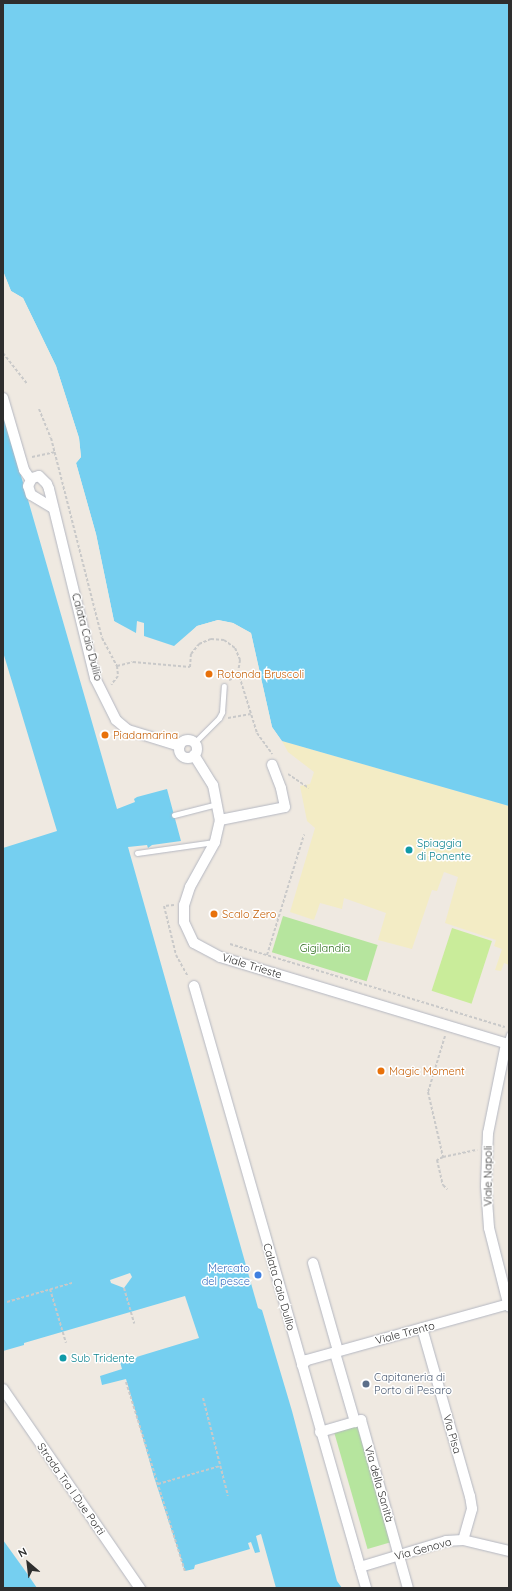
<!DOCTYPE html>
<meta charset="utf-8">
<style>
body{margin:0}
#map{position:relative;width:512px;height:1591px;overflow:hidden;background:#efe9e1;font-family:Quicksand,sans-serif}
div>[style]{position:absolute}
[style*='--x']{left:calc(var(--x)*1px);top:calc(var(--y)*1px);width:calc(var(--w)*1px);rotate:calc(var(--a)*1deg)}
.green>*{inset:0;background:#b6e59e;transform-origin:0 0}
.sand>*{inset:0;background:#f3ecc5}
.pitch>*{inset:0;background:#c9ec9a;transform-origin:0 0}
.water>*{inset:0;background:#75cff0}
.pier>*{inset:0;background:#efe9e1}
.path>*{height:2px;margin-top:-1px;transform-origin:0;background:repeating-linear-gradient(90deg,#c9c9c9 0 3px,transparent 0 5px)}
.roads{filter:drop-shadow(0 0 1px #b4b7c1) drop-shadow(0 0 1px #b4b7c1)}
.lane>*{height:5px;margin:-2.5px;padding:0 2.5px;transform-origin:2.5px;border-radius:2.5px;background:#fff}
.street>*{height:10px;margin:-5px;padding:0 5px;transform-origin:5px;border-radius:5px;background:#fff}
.street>.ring{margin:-5px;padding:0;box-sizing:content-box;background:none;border:10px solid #fff;border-radius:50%}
.dots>*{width:11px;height:11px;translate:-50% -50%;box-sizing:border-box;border:2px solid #fff;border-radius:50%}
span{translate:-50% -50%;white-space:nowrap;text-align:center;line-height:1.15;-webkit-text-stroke:3px #fff;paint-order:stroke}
.street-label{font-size:11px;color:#2e2e2e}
.food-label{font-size:11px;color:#c56008}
.left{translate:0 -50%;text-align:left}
.culture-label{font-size:11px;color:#0d838f}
.park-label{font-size:11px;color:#2c6e1b}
.shop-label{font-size:11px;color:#366cbe}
.right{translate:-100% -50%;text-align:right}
.service-label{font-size:11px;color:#4e5e75}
.frame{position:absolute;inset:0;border:4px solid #2e2e2e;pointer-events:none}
.north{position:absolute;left:8px;top:1543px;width:40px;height:40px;-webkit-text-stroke:3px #fff;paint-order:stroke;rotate:332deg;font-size:11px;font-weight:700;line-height:16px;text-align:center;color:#2e2e2e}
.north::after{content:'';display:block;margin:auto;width:14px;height:18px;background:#2e2e2e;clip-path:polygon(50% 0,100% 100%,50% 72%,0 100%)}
</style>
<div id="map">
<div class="green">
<div style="left:283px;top:916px;width:99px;height:38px;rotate:17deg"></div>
<div style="left:357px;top:1425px;width:122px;height:24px;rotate:74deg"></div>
</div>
<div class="sand">
<div style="clip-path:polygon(282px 741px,509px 806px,509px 965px,504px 963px,501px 971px,495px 970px,502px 949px,494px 946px,496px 940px,445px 923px,458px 877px,444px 872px,437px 891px,432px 890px,412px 949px,378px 940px,386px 913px,344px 898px,342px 909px,320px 903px,314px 920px,290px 912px,315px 828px,307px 821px,300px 786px,310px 784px,314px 772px,288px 752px)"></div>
</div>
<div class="pitch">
<div style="left:452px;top:928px;width:42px;height:66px;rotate:18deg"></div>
</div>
<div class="water">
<div style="clip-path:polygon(3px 3px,509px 3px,509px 806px,282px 741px,272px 727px,251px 633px,233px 623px,218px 620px,197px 626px,174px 646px,144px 636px,144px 623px,137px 621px,136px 633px,114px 621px,96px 534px,76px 463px,81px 457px,79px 438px,56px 366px,23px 298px,11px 291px,3px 271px)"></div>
<div style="clip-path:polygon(3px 413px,117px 809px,135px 802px,134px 799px,137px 797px,167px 789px,181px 841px,152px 845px,148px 848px,147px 845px,128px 847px,258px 1308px,262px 1310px,292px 1411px,337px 1581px,342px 1588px,276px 1588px,261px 1534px,256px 1536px,260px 1552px,255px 1553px,251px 1542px,248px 1543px,250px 1549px,195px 1565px,194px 1569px,185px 1571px,154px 1477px,126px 1379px,102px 1385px,100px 1376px,122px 1369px,120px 1362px,199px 1338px,185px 1296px,24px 1343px,24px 1345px,3px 1351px,3px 848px,57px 831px,3px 652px)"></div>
<div style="clip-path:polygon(3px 1540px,26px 1572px,37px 1588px,3px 1588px)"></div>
</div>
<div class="pier">
<div style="clip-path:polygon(3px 271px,11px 291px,23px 298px,56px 366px,79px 438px,81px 457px,76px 463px,96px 534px,114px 621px,118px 625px,113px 622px,94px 534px,74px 463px,79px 457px,77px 438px,54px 367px,21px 299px,10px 292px)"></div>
<div style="clip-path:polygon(218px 620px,233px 623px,251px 633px,272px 727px,283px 743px,270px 727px,249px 635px,232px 625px,218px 623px,198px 628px,181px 643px,197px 626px)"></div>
<div style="clip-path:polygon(130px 1273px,132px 1277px,124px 1288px,111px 1283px,110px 1280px)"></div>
</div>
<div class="path">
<div style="--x:3;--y:353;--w:39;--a:52"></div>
<div style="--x:39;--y:409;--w:31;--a:68"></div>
<div style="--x:51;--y:438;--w:206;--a:75.7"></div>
<div style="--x:102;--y:638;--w:32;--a:62"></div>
<div style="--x:117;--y:666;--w:10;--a:84"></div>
<div style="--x:118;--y:676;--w:11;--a:128"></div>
<div style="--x:32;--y:457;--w:24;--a:-12"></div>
<div style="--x:117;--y:666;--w:16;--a:-14"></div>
<div style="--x:133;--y:662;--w:57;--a:5"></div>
<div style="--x:190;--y:667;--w:13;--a:-86"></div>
<div style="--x:191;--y:654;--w:13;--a:-51"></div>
<div style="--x:199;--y:644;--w:13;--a:-23"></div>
<div style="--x:211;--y:639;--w:13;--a:4"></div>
<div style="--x:224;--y:640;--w:14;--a:36"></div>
<div style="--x:235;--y:648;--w:13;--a:67"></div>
<div style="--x:240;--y:660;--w:12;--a:99"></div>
<div style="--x:238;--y:672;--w:64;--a:72.7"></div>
<div style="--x:257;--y:733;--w:26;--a:54"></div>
<div style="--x:229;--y:680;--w:11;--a:-22"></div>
<div style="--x:228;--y:718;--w:23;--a:-10"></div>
<div style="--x:288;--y:774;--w:25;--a:34"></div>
<div style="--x:174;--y:905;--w:10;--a:174"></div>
<div style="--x:164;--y:906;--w:50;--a:76.2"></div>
<div style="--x:176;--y:955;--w:25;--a:61"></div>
<div style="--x:230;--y:944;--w:287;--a:16.8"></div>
<div style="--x:267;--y:955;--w:126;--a:-72.9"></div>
<div style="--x:445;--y:1036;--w:59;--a:106.9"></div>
<div style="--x:428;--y:1092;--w:67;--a:77"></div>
<div style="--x:443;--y:1157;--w:7;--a:153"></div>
<div style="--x:437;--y:1160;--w:26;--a:77"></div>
<div style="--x:443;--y:1185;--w:6;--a:45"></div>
<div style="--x:443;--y:1157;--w:35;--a:-12"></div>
<div style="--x:124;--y:1288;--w:37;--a:74"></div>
<div style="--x:50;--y:1289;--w:56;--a:73.5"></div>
<div style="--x:7;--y:1302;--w:68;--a:-16.3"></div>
<div style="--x:126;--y:1382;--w:198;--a:72.7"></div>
<div style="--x:203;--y:1398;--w:101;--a:75.7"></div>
<div style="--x:158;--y:1484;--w:65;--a:-16.2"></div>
</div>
<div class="roads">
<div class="lane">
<div style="--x:195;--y:742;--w:34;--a:-45"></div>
<div style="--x:219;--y:718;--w:7;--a:-63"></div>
<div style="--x:222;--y:712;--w:26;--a:-86"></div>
<div style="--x:174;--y:815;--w:44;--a:-14.3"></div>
<div style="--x:137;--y:853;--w:78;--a:-8.1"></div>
<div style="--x:506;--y:1044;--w:10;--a:-73"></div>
</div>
<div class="street">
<div style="--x:3;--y:398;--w:75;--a:73.7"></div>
<div style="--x:24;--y:470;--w:12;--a:55"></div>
<div style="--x:53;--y:508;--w:26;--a:-149"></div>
<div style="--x:31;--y:495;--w:9;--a:-108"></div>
<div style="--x:28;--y:486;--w:9;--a:-63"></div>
<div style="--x:32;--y:478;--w:7;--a:-16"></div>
<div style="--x:39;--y:476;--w:11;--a:45"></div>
<div style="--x:47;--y:484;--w:5;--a:68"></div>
<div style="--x:49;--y:489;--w:195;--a:76.3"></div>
<div style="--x:95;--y:678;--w:47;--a:63.4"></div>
<div style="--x:116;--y:720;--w:16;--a:40"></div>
<div style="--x:128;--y:730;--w:54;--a:17.1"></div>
<div class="ring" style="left:179px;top:740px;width:8px;height:8px"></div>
<div style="--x:194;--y:755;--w:36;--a:58"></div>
<div style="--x:213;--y:785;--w:36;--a:79"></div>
<div style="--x:220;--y:820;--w:23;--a:103"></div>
<div style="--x:215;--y:842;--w:51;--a:119.1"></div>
<div style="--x:190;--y:887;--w:19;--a:108"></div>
<div style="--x:184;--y:905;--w:17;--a:90"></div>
<div style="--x:184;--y:922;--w:23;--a:65"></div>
<div style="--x:194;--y:943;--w:30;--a:28"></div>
<div style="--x:220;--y:957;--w:302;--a:16.8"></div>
<div style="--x:220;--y:820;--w:66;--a:-11.3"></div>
<div style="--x:285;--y:807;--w:19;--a:-102"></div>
<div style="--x:281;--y:788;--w:25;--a:-111"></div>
<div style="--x:194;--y:986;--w:626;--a:74.05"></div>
<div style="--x:506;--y:1044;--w:91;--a:101.4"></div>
<div style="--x:488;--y:1133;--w:53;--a:92.2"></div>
<div style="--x:486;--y:1186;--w:42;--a:85.9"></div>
<div style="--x:489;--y:1228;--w:81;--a:75.8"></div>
<div style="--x:313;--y:1263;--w:91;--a:74.1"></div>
<div style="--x:422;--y:1328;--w:175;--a:74.1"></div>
<div style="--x:470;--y:1496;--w:13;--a:81"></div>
<div style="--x:472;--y:1509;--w:32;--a:106"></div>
<div style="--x:335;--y:1353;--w:72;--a:73.8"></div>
<div style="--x:302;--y:1365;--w:7;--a:-45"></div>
<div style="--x:307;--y:1360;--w:210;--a:-15.5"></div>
<div style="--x:3;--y:1389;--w:242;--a:55.5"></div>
<div style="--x:320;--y:1432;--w:43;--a:-16.3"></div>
<div style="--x:361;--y:1420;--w:174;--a:74.4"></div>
<div style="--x:360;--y:1567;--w:90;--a:-16.8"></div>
<div style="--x:446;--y:1541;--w:17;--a:-3"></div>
<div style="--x:463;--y:1540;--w:47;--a:13.4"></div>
</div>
</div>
<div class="dots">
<div style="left:209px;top:674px;background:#e8710a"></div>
<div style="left:105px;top:735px;background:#e8710a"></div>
<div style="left:409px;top:850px;background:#0f9aa8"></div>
<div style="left:214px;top:914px;background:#e8710a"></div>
<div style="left:381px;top:1071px;background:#e8710a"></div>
<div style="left:258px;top:1275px;background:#3f7fe0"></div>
<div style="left:63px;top:1358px;background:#0f9aa8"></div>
<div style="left:366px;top:1384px;background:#5c6f8a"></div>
</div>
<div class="street-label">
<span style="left:87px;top:637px;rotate:75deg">Calata Caio Duilio</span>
<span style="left:252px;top:966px;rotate:17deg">Viale Trieste</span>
<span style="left:488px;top:1176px;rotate:-90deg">Viale Napoli</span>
<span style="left:279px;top:1287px;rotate:74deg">Calata Caio Duilio</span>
<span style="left:405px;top:1333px;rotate:-15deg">Viale Trento</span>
<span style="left:452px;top:1434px;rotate:74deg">Via Pisa</span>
<span style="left:379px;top:1484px;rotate:74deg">Via della Sanità</span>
<span style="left:71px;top:1489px;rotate:55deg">Strada Tra I Due Porti</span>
<span style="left:423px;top:1549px;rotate:-15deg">Via Genova</span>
</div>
<div class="food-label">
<span class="left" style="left:217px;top:674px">Rotonda Bruscoli</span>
<span class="left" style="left:113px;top:735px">Piadamarina</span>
<span class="left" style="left:222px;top:914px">Scalo Zero</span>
<span class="left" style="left:389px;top:1071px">Magic Moment</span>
</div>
<div class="culture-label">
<span class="left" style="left:417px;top:850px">Spiaggia<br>di Ponente</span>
<span class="left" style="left:71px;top:1358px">Sub Tridente</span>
</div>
<div class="park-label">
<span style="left:325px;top:948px">Gigilandia</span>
</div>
<div class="shop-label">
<span class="right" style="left:250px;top:1275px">Mercato<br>del pesce</span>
</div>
<div class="service-label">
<span class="left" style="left:374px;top:1384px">Capitaneria di<br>Porto di Pesaro</span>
</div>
<div class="frame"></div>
<div class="north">N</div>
</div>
